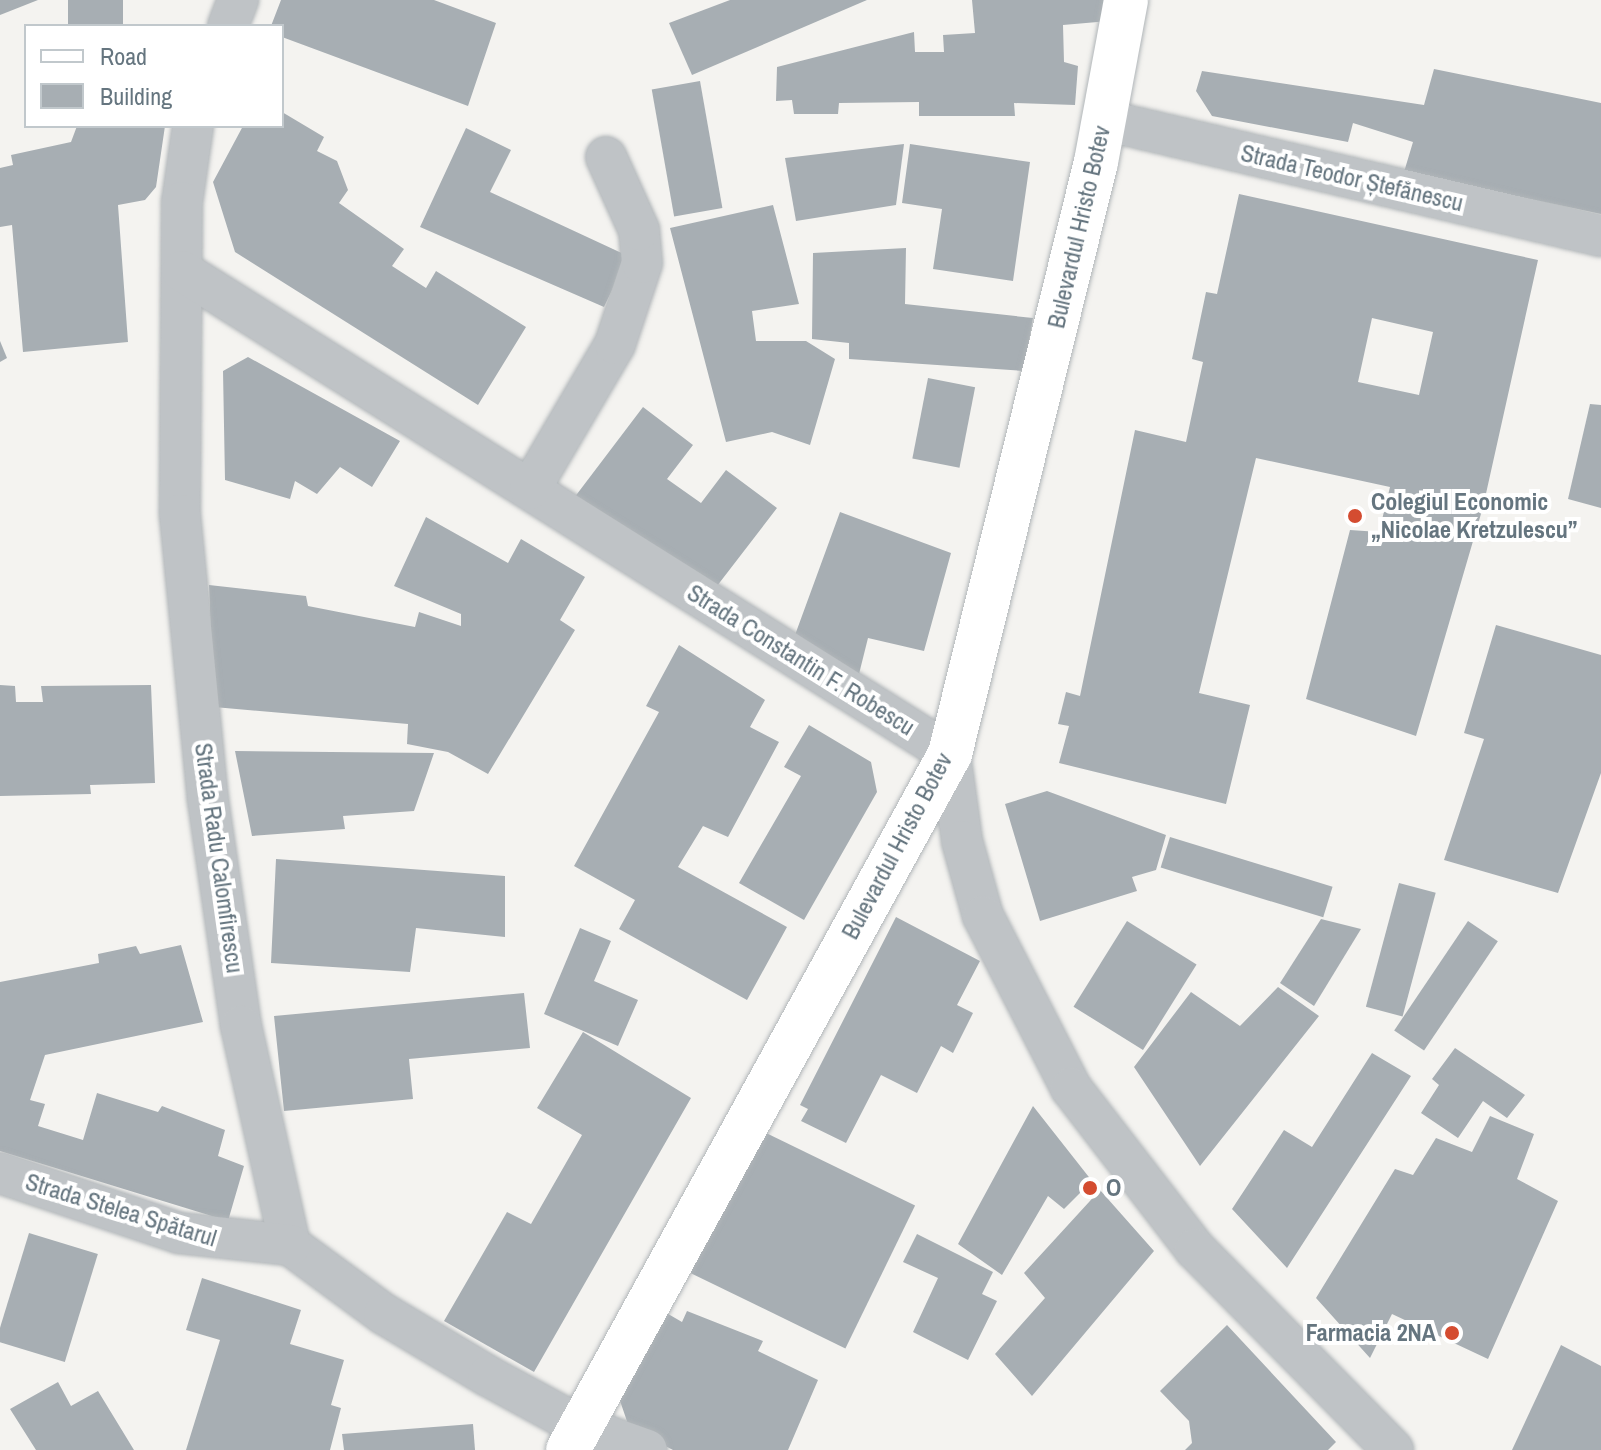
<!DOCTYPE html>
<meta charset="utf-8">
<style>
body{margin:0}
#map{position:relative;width:1601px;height:1450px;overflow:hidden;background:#f4f3f0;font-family:"Archivo Narrow",sans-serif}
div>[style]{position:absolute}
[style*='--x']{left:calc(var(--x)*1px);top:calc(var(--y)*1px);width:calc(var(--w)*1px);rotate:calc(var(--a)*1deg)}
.building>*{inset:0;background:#a7aeb3;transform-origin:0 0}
.roads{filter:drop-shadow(0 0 2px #b0b5b8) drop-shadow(0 0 2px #b0b5b8)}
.street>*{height:40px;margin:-20px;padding:0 20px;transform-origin:20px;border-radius:20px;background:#bfc3c6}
.secondary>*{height:44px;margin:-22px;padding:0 22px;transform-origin:22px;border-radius:22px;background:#fff}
.dots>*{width:22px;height:22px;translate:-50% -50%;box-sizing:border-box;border:4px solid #fff;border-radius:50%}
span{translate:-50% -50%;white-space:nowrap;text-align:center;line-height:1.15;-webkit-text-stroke:8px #fff;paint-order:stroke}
.street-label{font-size:24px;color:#65757f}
.poi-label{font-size:24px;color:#65757f;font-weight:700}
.left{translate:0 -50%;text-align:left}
.right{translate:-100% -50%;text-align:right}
.legend{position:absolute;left:24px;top:24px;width:260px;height:104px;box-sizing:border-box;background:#fff;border:2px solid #c1c8cc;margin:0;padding:10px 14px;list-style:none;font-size:24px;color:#65757f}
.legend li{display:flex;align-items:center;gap:16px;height:40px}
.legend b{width:40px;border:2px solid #c1c8cc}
</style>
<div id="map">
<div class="building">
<div style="clip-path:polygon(0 0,38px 0,0 15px)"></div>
<div style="left:68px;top:0;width:55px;height:26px"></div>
<div style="clip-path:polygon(281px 0,434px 0,496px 23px,468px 106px,282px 37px,282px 26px,271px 26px)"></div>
<div style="clip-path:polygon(730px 0,867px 0,692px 75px,669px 23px)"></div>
<div style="clip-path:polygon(972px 0,1110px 0,1109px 21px,1063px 25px,1064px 62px,1078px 66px,1075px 105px,1014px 103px,1015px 116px,919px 116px,919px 102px,839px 103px,838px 114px,794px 114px,792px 100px,776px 101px,777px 67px,914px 32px,915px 52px,944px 52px,943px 35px,975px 33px)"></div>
<div style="clip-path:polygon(1434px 69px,1601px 103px,1601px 214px,1404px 172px,1413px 142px,1353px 123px,1348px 142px,1212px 116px,1196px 91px,1202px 71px,1424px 105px)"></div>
<div style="left:700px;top:81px;width:129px;height:49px;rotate:80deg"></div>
<div style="clip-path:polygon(282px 112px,324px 137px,317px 151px,337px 161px,348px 190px,339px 203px,404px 249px,392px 266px,426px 288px,436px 271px,526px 327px,478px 405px,235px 252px,213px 182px,243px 126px,282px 126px)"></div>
<div style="clip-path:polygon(77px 126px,165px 126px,156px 187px,145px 200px,118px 205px,128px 342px,23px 352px,12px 225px,0 227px,0 168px,13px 165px,11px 155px,71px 142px)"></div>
<div style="clip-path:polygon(466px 128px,511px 150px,490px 192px,628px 256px,604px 307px,420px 227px)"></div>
<div style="clip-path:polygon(904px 144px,896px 205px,796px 221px,785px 158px)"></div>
<div style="clip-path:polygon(910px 144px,1030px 162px,1013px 281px,933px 269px,942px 209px,902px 203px)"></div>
<div style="clip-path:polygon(evenodd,1239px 194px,1538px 260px,1483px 507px,1416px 736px,1306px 699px,1350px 530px,1379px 532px,1390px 487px,1256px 458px,1199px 693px,1250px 705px,1226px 804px,1059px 763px,1069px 726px,1058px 724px,1066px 692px,1080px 696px,1135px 430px,1186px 442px,1203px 362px,1192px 359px,1206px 292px,1217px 294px,1239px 194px,1372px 318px,1433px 332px,1419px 395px,1358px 382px,1372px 318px)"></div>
<div style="clip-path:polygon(773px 205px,799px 304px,752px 311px,756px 341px,806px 341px,835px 359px,810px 445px,772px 432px,726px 442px,670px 228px)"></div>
<div style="clip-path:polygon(906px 248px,905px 304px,1033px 318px,1024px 371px,849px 359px,849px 343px,812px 339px,813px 253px)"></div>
<div style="clip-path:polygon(0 341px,7px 358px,0 362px)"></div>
<div style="clip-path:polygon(248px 357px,400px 441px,372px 487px,340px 467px,317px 494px,295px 481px,290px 499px,225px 480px,223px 371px)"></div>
<div style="left:928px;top:378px;width:48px;height:82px;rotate:11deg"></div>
<div style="clip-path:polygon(1590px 404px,1601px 405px,1601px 508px,1568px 499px)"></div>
<div style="clip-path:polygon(643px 407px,693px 445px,667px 479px,701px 503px,726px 470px,777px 508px,707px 599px,574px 498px)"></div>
<div style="clip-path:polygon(840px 512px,951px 553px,924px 651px,868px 638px,859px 674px,795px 635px)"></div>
<div style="clip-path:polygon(426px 517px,508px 563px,521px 539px,585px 577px,560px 620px,575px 630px,488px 774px,448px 752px,407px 744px,408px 724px,214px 707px,209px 585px,306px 596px,308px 606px,415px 627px,419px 612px,461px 626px,461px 614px,394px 586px)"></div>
<div style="clip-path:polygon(1496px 625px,1601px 655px,1601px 773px,1558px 893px,1444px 860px,1484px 739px,1464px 733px)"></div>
<div style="clip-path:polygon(679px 645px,765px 700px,750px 727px,779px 742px,728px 837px,703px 826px,678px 867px,787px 927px,747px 1000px,619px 929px,635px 900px,574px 866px,659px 712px,646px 706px)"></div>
<div style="clip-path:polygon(0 685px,15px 686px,16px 702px,43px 702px,41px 686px,151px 685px,155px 783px,90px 785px,91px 794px,0 796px)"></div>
<div style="clip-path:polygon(809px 725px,871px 762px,877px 792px,804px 920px,739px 883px,801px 776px,784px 767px)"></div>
<div style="clip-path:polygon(235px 751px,434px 753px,414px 811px,343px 816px,345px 829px,252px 836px)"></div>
<div style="clip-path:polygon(1047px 791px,1166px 835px,1156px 870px,1132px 877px,1137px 891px,1040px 921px,1005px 804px)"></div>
<div style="left:1170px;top:837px;width:170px;height:32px;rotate:17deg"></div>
<div style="clip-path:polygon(276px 859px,505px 876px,505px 937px,416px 928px,410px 972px,271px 963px)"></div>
<div style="left:1399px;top:883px;width:38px;height:128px;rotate:15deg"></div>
<div style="clip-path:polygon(896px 917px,980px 961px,957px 1005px,973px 1013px,953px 1053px,941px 1046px,917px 1093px,881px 1075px,846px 1143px,801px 1121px,808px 1109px,800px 1105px)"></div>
<div style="clip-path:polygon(1321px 919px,1361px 929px,1314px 1006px,1280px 983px)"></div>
<div style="left:1127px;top:921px;width:82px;height:101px;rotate:32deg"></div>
<div style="left:1468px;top:921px;width:36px;height:132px;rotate:34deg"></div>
<div style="clip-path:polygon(580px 928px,611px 941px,594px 981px,638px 1000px,618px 1046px,544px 1014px)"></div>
<div style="clip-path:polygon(181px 945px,203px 1022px,45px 1055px,30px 1100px,45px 1104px,38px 1126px,83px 1140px,97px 1093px,158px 1112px,162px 1106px,225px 1130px,218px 1156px,244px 1166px,228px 1221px,0 1151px,0 982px,99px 963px,98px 954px,136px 946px,140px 954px)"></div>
<div style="clip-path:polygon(1278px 987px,1319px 1016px,1200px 1166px,1134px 1067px,1191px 992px,1240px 1026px)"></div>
<div style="clip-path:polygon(524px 993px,530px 1048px,409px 1059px,413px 1099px,284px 1111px,274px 1016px)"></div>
<div style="clip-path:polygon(583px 1032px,691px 1098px,534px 1372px,444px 1321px,507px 1212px,531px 1224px,582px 1135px,537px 1108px)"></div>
<div style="clip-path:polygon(1455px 1048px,1525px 1095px,1507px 1118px,1483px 1101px,1458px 1138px,1421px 1113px,1439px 1085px,1432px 1079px)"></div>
<div style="clip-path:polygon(1372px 1053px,1411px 1076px,1287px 1268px,1232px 1209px,1284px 1130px,1312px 1147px)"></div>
<div style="clip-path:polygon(1033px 1106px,1092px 1181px,1064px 1209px,1048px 1196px,1002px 1275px,958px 1244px)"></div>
<div style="clip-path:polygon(1490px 1116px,1534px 1134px,1517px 1179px,1558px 1201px,1488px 1359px,1392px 1314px,1370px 1358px,1316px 1298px,1395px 1169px,1413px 1175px,1436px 1138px,1472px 1152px)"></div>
<div style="left:756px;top:1128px;width:177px;height:159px;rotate:26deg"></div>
<div style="clip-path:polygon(1100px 1190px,1154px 1251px,1032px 1396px,995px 1354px,1045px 1298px,1024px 1273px)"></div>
<div style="left:29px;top:1233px;width:72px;height:113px;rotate:17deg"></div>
<div style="clip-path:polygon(917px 1234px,993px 1272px,982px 1294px,997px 1301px,968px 1360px,913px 1332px,938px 1278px,903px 1262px)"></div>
<div style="clip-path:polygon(202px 1278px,301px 1310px,290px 1344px,344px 1360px,331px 1405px,341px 1408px,330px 1450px,186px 1450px,220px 1340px,186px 1330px)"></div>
<div style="clip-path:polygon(663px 1311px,682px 1322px,687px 1311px,763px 1341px,758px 1351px,818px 1380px,788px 1450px,673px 1450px,629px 1427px,619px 1398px)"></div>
<div style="clip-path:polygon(1227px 1325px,1336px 1442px,1328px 1450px,1185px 1450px,1192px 1443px,1189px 1421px,1160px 1391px)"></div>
<div style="clip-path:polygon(1561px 1345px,1601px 1366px,1601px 1450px,1512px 1450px)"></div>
<div style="clip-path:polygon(58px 1382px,71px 1406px,98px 1391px,134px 1450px,36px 1450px,10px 1409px)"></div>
<div style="clip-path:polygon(473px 1424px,475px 1450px,344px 1450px,342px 1434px)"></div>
</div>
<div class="roads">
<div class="street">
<div style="--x:228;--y:26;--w:28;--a:-69"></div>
<div style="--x:1104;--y:120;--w:510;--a:13.14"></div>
<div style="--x:193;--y:126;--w:77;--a:98.2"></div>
<div style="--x:182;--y:202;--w:313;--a:90.4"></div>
<div style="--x:180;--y:515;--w:286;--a:84.4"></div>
<div style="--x:208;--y:800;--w:228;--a:81.7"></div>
<div style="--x:241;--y:1026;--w:224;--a:77.4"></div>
<div style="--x:290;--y:1245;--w:117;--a:36.3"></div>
<div style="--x:384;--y:1314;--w:121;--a:30.8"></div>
<div style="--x:488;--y:1376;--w:105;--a:28.5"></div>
<div style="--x:580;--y:1426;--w:71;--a:19.7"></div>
<div style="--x:182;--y:271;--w:907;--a:32.17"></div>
<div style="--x:950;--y:754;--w:88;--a:82.1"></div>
<div style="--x:962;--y:841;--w:78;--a:74.4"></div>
<div style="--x:983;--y:916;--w:193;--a:62.9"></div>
<div style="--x:1071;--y:1088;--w:203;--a:52.4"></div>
<div style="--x:1195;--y:1249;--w:282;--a:45.4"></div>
<div style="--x:530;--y:489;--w:168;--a:-59.6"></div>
<div style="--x:615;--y:344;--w:85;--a:-71.6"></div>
<div style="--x:642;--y:263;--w:33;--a:-95"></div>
<div style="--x:639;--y:230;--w:80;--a:-114.3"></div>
<div style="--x:0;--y:1173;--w:189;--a:18.5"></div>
<div style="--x:179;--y:1233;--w:112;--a:6.2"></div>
</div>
<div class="secondary">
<div style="--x:568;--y:1450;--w:794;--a:-61.24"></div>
<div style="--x:950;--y:754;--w:610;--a:-76.15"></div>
<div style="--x:1096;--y:162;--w:165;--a:-79.5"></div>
</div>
</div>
<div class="dots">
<div style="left:1355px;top:516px;background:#d44c30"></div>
<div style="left:1090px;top:1188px;background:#d44c30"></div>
<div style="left:1452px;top:1333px;background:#d44c30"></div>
</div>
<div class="street-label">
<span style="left:1352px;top:178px;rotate:13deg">Strada Teodor Ștefănescu</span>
<span style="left:1079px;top:227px;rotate:-77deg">Bulevardul Hristo Botev</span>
<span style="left:801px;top:660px;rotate:32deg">Strada Constantin F. Robescu</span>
<span style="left:897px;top:846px;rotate:-62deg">Bulevardul Hristo Botev</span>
<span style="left:219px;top:858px;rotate:82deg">Strada Radu Calomfirescu</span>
<span style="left:121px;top:1210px;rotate:17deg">Strada Stelea Spătarul</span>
</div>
<div class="poi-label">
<span class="left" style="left:1371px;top:516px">Colegiul Economic<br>„Nicolae Kretzulescu”</span>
<span class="left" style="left:1106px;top:1188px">O</span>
<span class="right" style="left:1436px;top:1333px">Farmacia 2NA</span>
</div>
<ul class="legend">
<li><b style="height:10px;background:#fff"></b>Road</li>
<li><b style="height:22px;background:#a7aeb3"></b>Building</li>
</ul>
</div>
